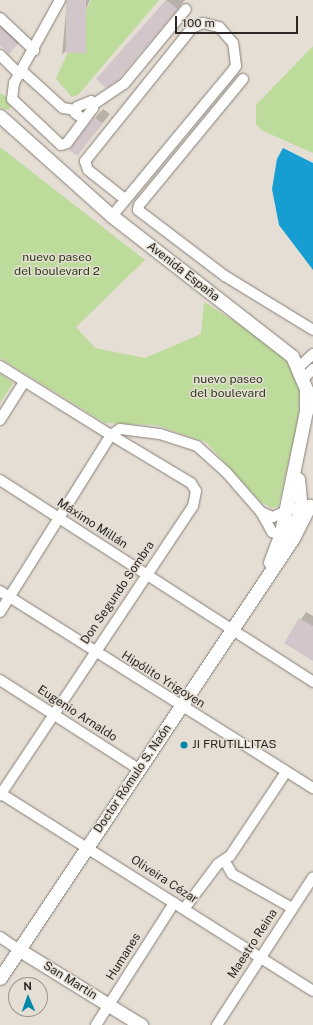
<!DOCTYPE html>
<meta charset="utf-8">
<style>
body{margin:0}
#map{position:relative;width:313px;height:1025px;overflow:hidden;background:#e5ded4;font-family:"Public Sans",sans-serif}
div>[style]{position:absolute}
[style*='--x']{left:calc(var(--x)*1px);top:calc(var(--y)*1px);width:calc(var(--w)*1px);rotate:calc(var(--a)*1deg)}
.green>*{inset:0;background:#bddb9b}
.water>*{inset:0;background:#169ed2}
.shadow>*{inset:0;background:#0003}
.building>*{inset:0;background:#d3c6ca;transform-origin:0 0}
.roads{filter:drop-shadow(0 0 1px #857e75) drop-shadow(0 0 1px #857e75)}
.minor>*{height:10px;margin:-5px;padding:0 5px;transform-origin:5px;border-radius:5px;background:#fff}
.major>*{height:13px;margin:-6.5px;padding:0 6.5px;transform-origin:6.5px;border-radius:6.5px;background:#fff}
.dots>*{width:11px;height:11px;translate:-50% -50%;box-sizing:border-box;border:2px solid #e5ded4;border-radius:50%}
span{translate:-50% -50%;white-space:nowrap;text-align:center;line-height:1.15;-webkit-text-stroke:3px #e5ded4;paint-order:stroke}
.park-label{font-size:12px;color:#2d3d17}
.street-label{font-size:12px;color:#2a2724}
.poi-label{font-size:12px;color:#2a2724}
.left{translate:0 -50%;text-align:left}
.north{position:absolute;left:8px;top:977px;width:40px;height:40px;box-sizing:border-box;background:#e5ded4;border:1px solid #9a958e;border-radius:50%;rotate:358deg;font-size:11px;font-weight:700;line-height:16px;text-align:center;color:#2a2724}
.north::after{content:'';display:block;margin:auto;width:14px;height:18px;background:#0187a9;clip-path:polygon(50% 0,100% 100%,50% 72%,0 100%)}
.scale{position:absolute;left:175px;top:16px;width:123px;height:18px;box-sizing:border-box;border:2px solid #2a2724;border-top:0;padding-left:5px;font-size:12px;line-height:14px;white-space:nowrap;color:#2a2724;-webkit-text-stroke:3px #e5ded4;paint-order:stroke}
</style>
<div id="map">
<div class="green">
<div style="clip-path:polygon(91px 0,159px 0,78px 95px,72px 97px,56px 79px)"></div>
<div style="clip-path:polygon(313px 46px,313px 153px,261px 130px,256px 124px,256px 105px)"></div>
<div style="clip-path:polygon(0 93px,12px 101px,9px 110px,0 108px)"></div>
<div style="clip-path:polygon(0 147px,145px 260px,76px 327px,95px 348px,145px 358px,201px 334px,204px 302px,280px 350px,300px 381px,298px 419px,278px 507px,271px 508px,260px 501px,206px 442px,156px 425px,105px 423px,0 358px)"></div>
<div style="clip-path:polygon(0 374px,13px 383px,0 403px)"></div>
</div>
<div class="water">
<div style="clip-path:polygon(283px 148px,313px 163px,313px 270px,279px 225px,272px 189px,277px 159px)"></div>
</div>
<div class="shadow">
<div style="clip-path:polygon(67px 0,90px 0,70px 46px,62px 55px)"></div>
<div style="clip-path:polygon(167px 0,185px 0,117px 80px,97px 79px)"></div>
<div style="clip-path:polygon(0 11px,26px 35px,18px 44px,0 44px)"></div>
<div style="clip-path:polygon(103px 109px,110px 114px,78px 154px,95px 118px)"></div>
<div style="clip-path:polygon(306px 612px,313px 616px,313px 659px,285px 643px)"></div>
</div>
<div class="building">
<div style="left:66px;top:0;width:20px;height:53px"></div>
<div style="clip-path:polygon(166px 0,178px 9px,117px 81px,106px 88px,96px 79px)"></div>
<div style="clip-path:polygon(0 27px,18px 44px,9px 54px,0 45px)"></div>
<div style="left:94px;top:117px;width:10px;height:41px;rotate:37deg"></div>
<div style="clip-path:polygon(299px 618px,313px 626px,313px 661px,284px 643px)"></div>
</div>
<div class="roads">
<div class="minor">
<div style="--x:60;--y:0;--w:95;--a:119"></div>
<div style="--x:14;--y:83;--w:16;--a:97"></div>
<div style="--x:12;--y:99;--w:67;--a:43.2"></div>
<div style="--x:61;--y:145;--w:6;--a:-18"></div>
<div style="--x:67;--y:143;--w:44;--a:-53.4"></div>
<div style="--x:93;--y:108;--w:7;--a:-106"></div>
<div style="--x:91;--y:101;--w:15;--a:157"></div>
<div style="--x:77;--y:107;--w:6;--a:108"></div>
<div style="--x:75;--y:113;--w:9;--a:36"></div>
<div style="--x:0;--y:18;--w:47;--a:43.3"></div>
<div style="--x:0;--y:55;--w:28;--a:45"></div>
<div style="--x:22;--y:71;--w:55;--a:42.1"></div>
<div style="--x:63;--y:108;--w:12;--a:9"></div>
<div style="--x:243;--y:79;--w:163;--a:129.5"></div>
<div style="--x:139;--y:205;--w:5;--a:101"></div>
<div style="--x:138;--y:210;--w:109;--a:37.2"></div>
<div style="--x:225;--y:276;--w:103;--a:31.5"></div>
<div style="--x:94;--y:104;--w:36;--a:-34"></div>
<div style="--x:124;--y:84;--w:97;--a:-50.4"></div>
<div style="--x:112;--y:216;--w:190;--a:-50.3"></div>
<div style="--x:233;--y:70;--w:5;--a:-53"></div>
<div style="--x:236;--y:66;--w:23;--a:-97"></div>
<div style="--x:233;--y:43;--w:21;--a:-131"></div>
<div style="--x:219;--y:27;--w:16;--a:-166"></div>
<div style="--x:203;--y:23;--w:12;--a:156"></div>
<div style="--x:192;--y:28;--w:171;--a:128.8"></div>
<div style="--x:85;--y:161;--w:9;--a:72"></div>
<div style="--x:88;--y:170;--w:48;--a:38.3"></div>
<div style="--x:0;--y:366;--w:131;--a:31.9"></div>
<div style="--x:111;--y:435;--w:11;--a:-34"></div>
<div style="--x:120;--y:429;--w:40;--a:7.1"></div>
<div style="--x:160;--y:434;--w:39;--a:18"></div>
<div style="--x:197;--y:446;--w:39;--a:42"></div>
<div style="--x:226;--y:472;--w:53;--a:48.8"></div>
<div style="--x:261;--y:512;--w:23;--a:61"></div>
<div style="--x:272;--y:532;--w:15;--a:20"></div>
<div style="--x:299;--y:367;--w:19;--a:-43"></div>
<div style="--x:303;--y:379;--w:14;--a:-45"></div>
<div style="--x:0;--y:420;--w:45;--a:-57.7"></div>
<div style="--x:0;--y:480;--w:373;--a:32.8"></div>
<div style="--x:261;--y:512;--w:13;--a:23"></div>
<div style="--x:273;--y:517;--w:19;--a:-25"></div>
<div style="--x:290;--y:509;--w:14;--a:4"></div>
<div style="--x:0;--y:591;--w:370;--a:32.2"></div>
<div style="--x:0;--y:612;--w:209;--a:-57.9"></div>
<div style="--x:111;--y:435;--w:93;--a:31"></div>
<div style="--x:191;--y:483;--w:9;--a:58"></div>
<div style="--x:196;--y:491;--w:15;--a:101"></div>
<div style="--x:193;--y:506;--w:348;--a:123.7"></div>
<div style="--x:0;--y:680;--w:166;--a:32.7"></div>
<div style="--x:0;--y:793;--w:370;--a:32.3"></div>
<div style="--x:224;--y:860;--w:16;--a:60"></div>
<div style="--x:232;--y:874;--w:69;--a:29.5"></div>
<div style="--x:184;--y:909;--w:56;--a:-52.9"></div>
<div style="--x:218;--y:864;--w:14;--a:-34"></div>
<div style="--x:230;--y:856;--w:101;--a:-56.3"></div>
<div style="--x:0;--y:937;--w:22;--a:34"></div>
<div style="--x:96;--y:1025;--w:145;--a:-57.4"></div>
<div style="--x:217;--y:1025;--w:176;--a:-57"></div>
</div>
<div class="major">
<div style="--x:0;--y:116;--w:150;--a:41.8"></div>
<div style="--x:112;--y:216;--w:228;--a:37.9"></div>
<div style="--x:292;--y:356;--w:36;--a:67"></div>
<div style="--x:306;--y:389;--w:22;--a:90"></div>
<div style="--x:306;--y:411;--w:128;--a:101.7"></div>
<div style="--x:298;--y:479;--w:40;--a:84.3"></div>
<div style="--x:270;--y:562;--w:28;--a:-69"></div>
<div style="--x:280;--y:536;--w:42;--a:-46"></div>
<div style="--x:18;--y:949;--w:145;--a:31.7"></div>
<div style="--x:0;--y:978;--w:529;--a:-56.34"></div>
<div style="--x:293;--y:538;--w:36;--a:-63"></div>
</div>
</div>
<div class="dots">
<div style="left:184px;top:745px;background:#0187a9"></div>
</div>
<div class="park-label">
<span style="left:57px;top:265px">nuevo paseo<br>del boulevard 2</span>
<span style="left:228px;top:387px">nuevo paseo<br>del boulevard</span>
</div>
<div class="street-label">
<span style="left:183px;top:272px;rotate:38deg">Avenida España</span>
<span style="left:92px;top:524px;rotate:33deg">Máximo Millán</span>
<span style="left:118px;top:593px;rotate:-56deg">Don Segundo Sombra</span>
<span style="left:163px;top:680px;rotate:32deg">Hipólito Yrigoyen</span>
<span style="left:77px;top:714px;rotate:33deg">Eugenio Arnaldo</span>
<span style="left:133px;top:779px;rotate:-56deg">Doctor Rómulo S. Naón</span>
<span style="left:164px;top:880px;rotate:33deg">Oliveira Cézar</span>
<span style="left:253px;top:944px;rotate:-57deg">Maestro Reina</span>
<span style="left:124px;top:957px;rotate:-58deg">Humanes</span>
<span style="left:70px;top:981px;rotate:32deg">San Martín</span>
</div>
<div class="poi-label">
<span class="left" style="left:192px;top:745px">JI FRUTILLITAS</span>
</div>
<div class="north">N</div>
<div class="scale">100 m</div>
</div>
